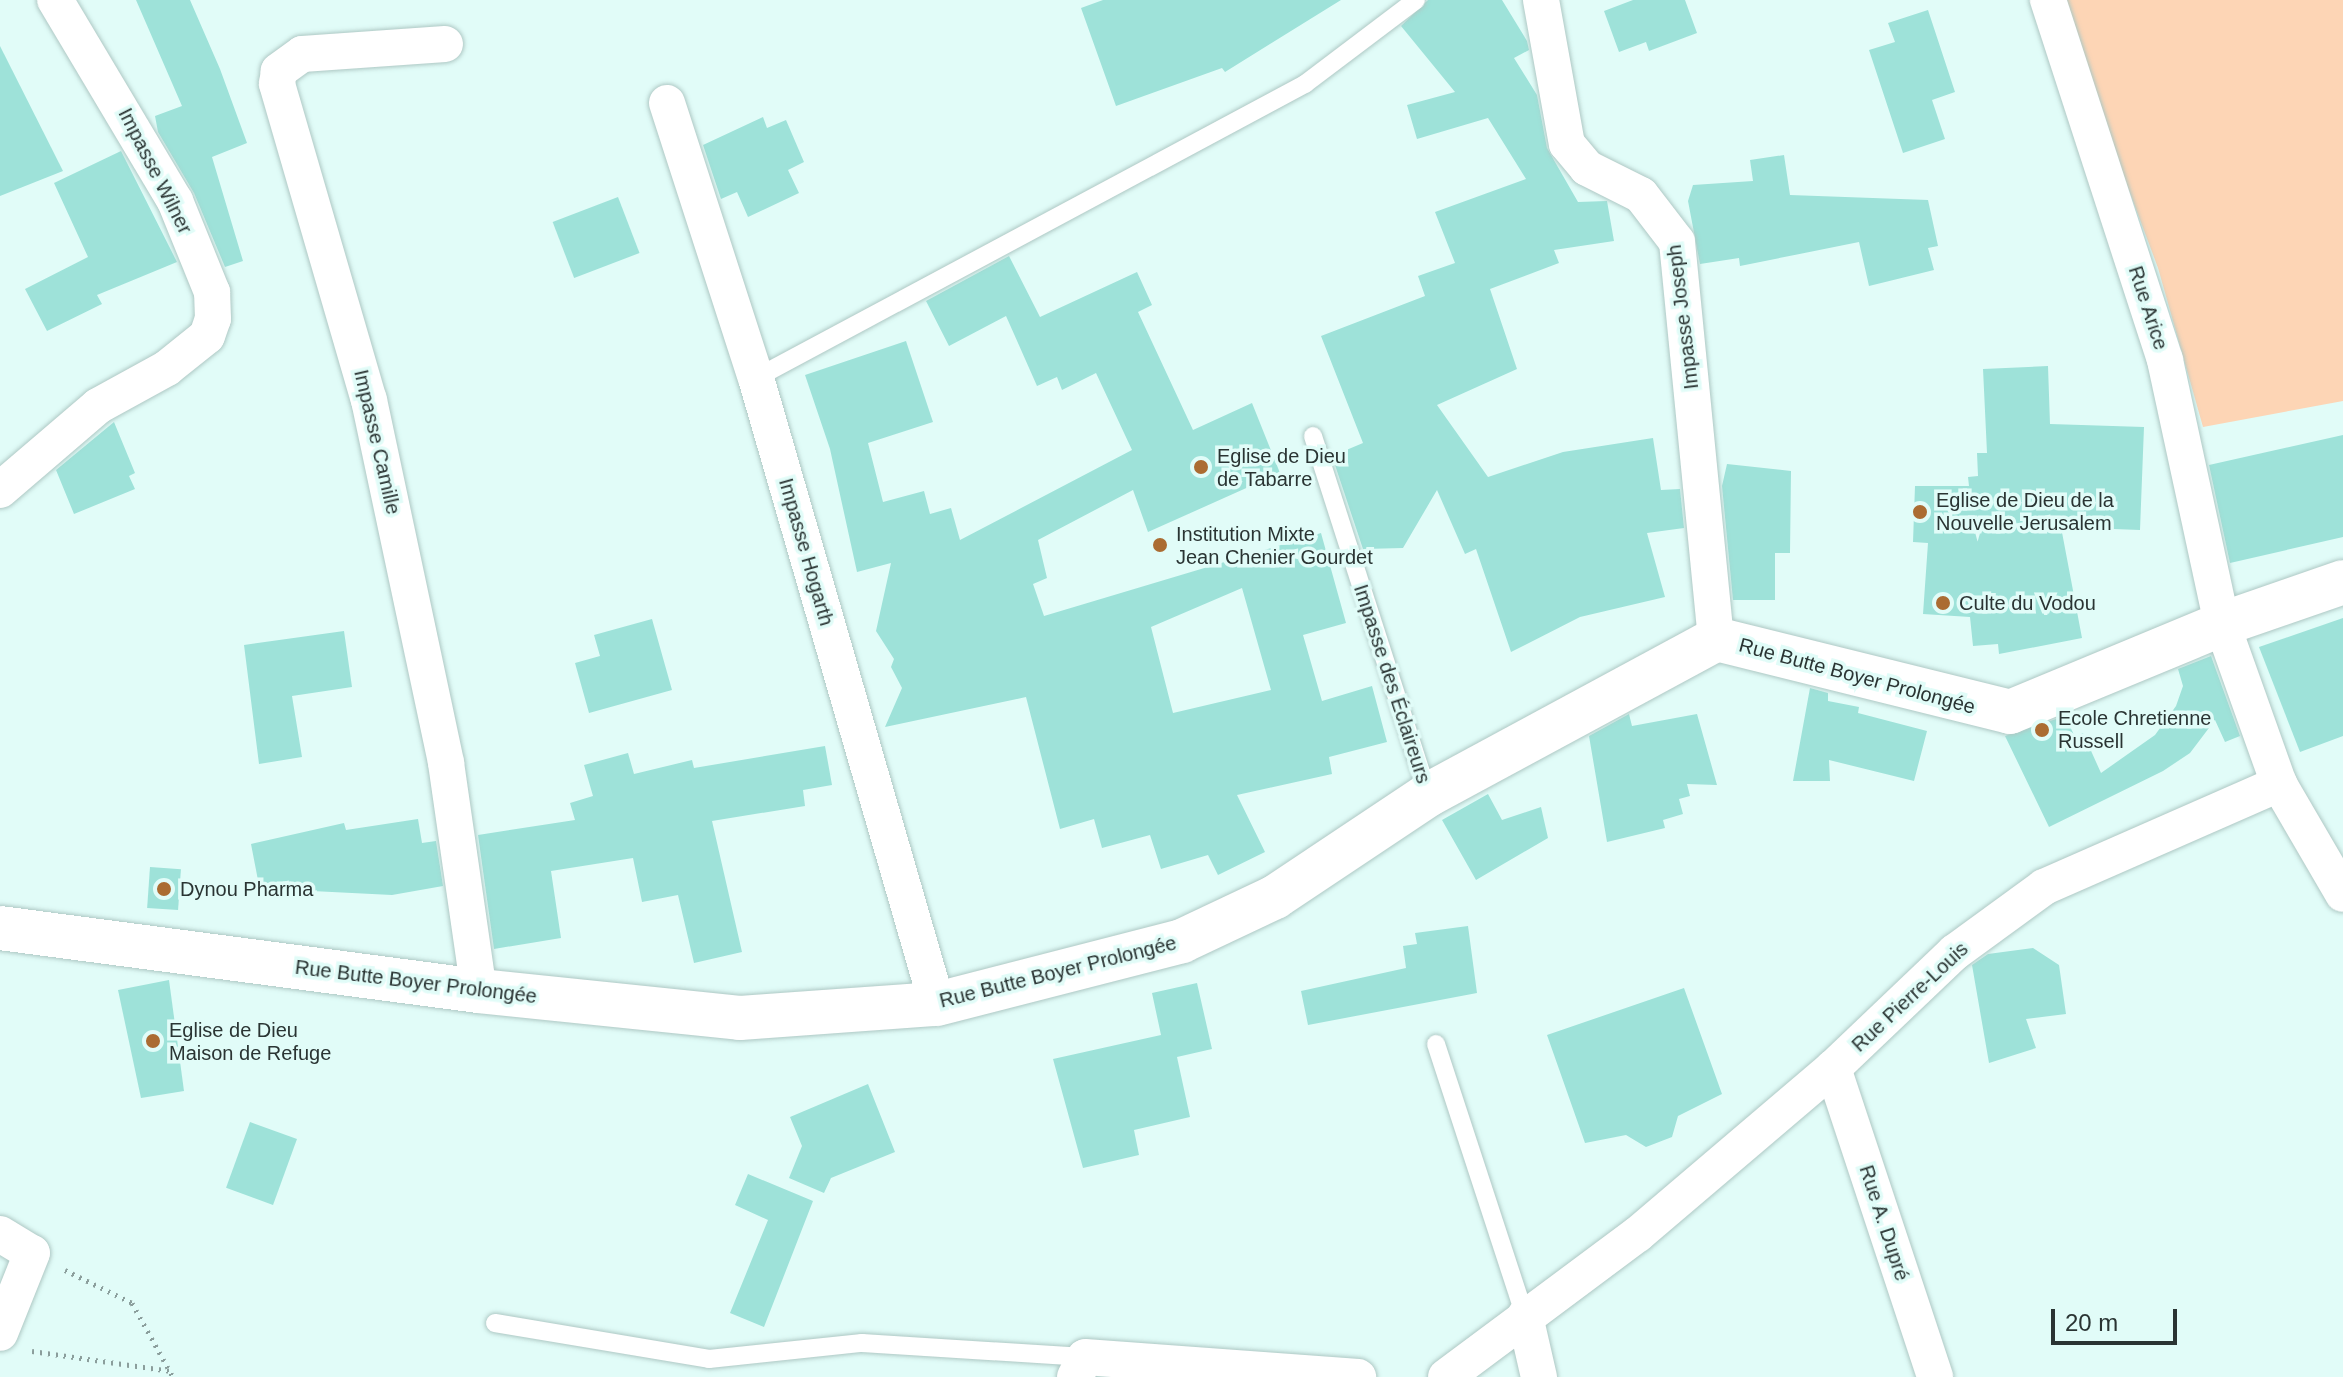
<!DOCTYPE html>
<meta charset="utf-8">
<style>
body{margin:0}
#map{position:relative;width:2343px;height:1377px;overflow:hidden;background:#e1fcf8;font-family:Arial,sans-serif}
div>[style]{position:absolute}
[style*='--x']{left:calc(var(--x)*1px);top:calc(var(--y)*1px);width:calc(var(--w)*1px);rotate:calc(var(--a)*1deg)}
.green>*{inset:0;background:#fdd5b5}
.building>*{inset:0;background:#9ee2d9;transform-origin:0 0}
.path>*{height:5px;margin-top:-2.5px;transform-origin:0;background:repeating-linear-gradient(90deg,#8b9e9c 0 2px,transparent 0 8px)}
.roads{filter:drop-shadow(0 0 2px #aec8c4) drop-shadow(0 0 2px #aec8c4)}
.lane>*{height:18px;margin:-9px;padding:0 9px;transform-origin:9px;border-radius:9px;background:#fff}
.street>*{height:36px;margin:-18px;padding:0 18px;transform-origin:18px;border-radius:18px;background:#fff}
.secondary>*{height:44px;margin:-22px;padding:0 22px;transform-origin:22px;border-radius:22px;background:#fff}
.dots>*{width:22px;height:22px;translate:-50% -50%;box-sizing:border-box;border:4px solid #e1fcf8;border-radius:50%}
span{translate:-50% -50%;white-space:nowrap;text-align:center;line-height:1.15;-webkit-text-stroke:7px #e1fcf8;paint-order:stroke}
.street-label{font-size:20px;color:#2a3433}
.poi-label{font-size:20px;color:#2a3433}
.left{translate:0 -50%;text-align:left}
.scale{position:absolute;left:2051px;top:1309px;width:126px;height:36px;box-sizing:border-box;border:4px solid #2a3433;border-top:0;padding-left:10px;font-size:24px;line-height:28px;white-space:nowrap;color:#2a3433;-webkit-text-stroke:6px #e1fcf8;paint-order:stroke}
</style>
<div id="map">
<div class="green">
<div style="clip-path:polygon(2058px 0,2343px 0,2343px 401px,2203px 427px,2158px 268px)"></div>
</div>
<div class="building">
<div style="clip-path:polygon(136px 0,190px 0,220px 69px,247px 143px,212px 157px,243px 261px,225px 267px,194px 193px,158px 132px,155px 116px,182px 106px)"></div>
<div style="clip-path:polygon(1103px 0,1341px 0,1225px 72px,1222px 68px,1116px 106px,1081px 8px)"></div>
<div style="clip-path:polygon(1428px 0,1502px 0,1527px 41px,1529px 50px,1514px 58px,1537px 95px,1547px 148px,1578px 202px,1607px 201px,1614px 241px,1554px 250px,1559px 263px,1490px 289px,1517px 369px,1437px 405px,1488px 477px,1563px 452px,1653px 438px,1661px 490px,1680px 489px,1684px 528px,1647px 533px,1665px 597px,1580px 617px,1511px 652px,1476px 549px,1465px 554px,1437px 490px,1403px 548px,1363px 549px,1332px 456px,1363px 443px,1321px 336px,1425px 296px,1418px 276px,1455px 263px,1435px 212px,1526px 179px,1488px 118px,1417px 139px,1407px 105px,1455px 92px,1401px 26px)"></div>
<div style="clip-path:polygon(1633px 0,1685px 0,1697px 33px,1649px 51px,1646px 42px,1619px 52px,1604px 11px)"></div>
<div style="clip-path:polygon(1928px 10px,1955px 92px,1932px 100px,1945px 139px,1903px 153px,1869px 50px,1895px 42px,1888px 23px)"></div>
<div style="clip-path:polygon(0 46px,63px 171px,0 196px)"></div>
<div style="clip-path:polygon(763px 117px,767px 128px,786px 120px,804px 162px,788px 170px,799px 193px,748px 217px,737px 192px,721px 199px,703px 145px)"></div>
<div style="clip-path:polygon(121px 151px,177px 262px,97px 295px,102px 304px,47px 331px,25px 289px,88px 257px,54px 183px)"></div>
<div style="clip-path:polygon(1784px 155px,1790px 195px,1928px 200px,1938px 246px,1928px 248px,1934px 270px,1869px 286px,1859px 242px,1740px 266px,1739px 258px,1700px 264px,1688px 201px,1693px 185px,1753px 181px,1750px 160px)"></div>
<div style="left:618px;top:197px;width:60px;height:70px;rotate:69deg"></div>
<div style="clip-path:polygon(evenodd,1009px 256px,1040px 317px,1137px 272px,1152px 305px,1138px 312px,1193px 430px,1252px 403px,1280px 473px,1148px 532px,1133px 490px,1038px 540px,1047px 578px,1033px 584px,1044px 616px,1321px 533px,1346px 623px,1303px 635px,1322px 701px,1372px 686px,1387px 742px,1329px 757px,1332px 774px,1237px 795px,1265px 852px,1218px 875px,1208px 855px,1161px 869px,1150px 835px,1102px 848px,1094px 819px,1060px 829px,1026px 697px,885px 727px,902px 688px,891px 667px,894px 659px,876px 631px,891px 563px,857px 572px,830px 449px,805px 375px,906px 341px,933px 422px,868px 443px,883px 502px,924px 491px,930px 514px,951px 508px,960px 540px,1132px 450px,1096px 373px,1062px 390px,1057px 377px,1037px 386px,1006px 316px,949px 346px,926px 301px,1009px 256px,1242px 588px,1271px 690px,1173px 713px,1151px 627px,1242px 588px)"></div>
<div style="clip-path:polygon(2048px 366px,2050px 424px,2144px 427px,2140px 530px,2061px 527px,2082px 638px,1999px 654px,1998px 644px,1973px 646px,1970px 617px,1923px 614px,1928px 543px,1913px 542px,1915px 486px,1969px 486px,1968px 477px,1978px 476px,1977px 453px,1987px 453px,1983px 369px)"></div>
<div style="clip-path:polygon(114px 422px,135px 473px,129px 476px,135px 489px,74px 514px,56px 470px)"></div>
<div style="clip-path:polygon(2343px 435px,2343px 537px,2230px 563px,2209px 465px)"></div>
<div style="clip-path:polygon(1727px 464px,1791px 471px,1790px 553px,1775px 553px,1775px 600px,1733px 600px,1722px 486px)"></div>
<div style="clip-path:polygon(2343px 618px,2343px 736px,2300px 752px,2259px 647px)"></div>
<div style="clip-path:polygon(652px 619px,672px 690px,589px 713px,575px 663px,600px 656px,594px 635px)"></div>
<div style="clip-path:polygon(344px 631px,352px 687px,292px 696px,302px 757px,259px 764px,244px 645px)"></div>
<div style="clip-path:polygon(2211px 656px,2240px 736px,2225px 742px,2215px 720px,2190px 753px,2163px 771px,2049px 827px,2005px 736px,2065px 716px,2075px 737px,2083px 733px,2101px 773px,2155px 735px,2176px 706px,2183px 686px,2178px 669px)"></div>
<div style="clip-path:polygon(1810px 688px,1828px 693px,1828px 701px,1859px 707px,1858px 713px,1927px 731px,1914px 781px,1829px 760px,1830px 781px,1793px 781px)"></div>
<div style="clip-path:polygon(1629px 714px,1632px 726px,1697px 714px,1717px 785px,1687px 784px,1690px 796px,1679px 799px,1683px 814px,1663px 820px,1665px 828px,1607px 842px,1589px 736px)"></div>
<div style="clip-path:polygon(825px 746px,832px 785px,803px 790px,805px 806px,712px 821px,742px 952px,694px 963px,678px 895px,642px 902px,633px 858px,551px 871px,561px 938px,494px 949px,478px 835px,575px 820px,570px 803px,593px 796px,584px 765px,628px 753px,634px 774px,692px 760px,694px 768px)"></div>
<div style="clip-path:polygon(1488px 794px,1502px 820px,1541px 807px,1548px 838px,1476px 880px,1442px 820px)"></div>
<div style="clip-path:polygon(418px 819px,422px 843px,436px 841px,443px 886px,392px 895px,292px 890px,261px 896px,251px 844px,344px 823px,346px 830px)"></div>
<div style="left:150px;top:867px;width:31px;height:41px;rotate:4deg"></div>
<div style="clip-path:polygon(1468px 926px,1477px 993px,1308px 1025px,1301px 991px,1406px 968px,1403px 946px,1417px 944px,1415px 933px)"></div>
<div style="clip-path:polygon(2033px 948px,2059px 965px,2066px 1014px,2026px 1019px,2036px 1048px,1989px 1063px,1972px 965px,1988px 954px)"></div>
<div style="clip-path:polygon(169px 980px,184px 1091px,141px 1098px,118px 990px)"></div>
<div style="clip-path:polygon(1197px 983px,1212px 1049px,1177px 1057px,1190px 1117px,1134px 1130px,1139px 1155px,1083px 1168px,1053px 1059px,1161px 1035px,1152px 993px)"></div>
<div style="clip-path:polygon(1684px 988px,1722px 1094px,1678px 1116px,1672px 1137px,1646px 1147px,1626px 1135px,1585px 1143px,1547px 1035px)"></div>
<div style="clip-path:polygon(868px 1084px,895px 1152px,831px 1178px,824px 1193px,789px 1178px,802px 1146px,790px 1117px)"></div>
<div style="left:250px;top:1122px;width:50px;height:70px;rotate:20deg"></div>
<div style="clip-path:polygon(748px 1174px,813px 1201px,764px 1327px,730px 1313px,768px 1220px,735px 1205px)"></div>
</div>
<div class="path">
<div style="--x:65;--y:1270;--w:75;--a:26.2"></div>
<div style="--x:132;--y:1303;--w:85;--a:61"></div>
<div style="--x:32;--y:1351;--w:139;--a:8.2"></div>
</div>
<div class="roads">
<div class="lane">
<div style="--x:756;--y:378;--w:623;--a:-28.17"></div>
<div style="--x:1305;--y:84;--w:139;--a:-37.1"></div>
<div style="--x:1313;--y:436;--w:377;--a:72.2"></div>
<div style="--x:1436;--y:1044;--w:286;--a:71.9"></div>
<div style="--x:495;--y:1323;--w:217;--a:9.5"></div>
<div style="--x:709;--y:1359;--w:154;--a:-6"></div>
<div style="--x:862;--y:1343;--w:223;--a:3.6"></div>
</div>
<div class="street">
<div style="--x:1541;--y:0;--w:146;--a:79.8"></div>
<div style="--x:1567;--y:144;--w:31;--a:50"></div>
<div style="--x:1587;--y:168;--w:60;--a:26.6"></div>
<div style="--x:1641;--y:195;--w:59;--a:52.5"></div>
<div style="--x:1677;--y:242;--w:399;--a:84.4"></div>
<div style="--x:445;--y:44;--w:143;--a:176"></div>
<div style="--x:302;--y:54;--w:29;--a:144"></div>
<div style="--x:279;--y:71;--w:13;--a:99"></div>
<div style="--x:277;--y:84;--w:329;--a:73.8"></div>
<div style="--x:369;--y:400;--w:371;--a:78"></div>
<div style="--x:446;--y:763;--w:230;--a:81.8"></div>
<div style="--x:667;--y:103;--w:289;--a:72.1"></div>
<div style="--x:756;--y:378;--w:652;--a:73.87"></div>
<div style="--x:0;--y:490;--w:129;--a:-40.6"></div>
<div style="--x:98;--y:406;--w:79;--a:-28.8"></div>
<div style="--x:167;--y:368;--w:51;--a:-38.7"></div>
<div style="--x:207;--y:336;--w:18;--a:-71"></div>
<div style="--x:213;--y:319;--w:27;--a:-92"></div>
<div style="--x:212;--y:292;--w:98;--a:-112.1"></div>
<div style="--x:175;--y:201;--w:234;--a:-120.8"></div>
<div style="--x:2279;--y:784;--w:127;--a:59.8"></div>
<div style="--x:1833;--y:1068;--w:325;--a:71.7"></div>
<div style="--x:0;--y:1234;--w:37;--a:31"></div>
<div style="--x:32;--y:1253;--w:86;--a:111.8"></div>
<div style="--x:1525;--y:1316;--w:63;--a:77.1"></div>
<div style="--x:1075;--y:1377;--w:22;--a:-63"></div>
<div style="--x:1085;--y:1357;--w:274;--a:4.2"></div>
<div style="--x:1446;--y:1377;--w:239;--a:-36.7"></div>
<div style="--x:1638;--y:1234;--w:256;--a:-40.4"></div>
<div style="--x:1833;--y:1068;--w:168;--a:-43.6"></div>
<div style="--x:1955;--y:952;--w:110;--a:-36.1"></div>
<div style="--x:2044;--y:887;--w:257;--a:-23.7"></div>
<div style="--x:2279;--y:784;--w:170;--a:-109.6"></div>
<div style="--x:2222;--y:624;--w:270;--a:-102.2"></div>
<div style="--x:2165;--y:360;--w:379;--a:-108"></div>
</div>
<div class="secondary">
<div style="--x:0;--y:928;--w:483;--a:7.5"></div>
<div style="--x:479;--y:991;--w:262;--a:5.9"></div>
<div style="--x:740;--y:1018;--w:197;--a:-4.1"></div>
<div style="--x:937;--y:1004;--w:253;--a:-14.4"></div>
<div style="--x:1182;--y:941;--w:103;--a:-25.3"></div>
<div style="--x:1275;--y:897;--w:184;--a:-33.7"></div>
<div style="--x:1428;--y:795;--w:328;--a:-28.4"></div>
<div style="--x:1716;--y:639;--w:303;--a:13.9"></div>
<div style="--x:2010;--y:712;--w:230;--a:-22.5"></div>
<div style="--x:2222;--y:624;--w:128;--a:-19.1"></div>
</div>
</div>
<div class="dots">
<div style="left:1201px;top:467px;background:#ab6c32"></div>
<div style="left:1920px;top:512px;background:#ab6c32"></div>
<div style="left:1160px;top:545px;background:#ab6c32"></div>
<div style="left:1943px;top:603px;background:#ab6c32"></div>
<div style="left:2042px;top:730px;background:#ab6c32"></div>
<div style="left:164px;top:889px;background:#ab6c32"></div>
<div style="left:153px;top:1041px;background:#ab6c32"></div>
</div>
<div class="street-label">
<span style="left:155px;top:171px;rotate:63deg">Impasse Wilner</span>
<span style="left:2148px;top:308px;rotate:72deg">Rue Arice</span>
<span style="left:1683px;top:317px;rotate:-97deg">Impasse Joseph</span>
<span style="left:377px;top:442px;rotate:77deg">Impasse Camille</span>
<span style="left:806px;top:552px;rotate:74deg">Impasse Hogarth</span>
<span style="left:1857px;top:676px;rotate:15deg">Rue Butte Boyer Prolongée</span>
<span style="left:1392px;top:684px;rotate:72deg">Impasse des Éclaireurs</span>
<span style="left:1058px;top:972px;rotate:-14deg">Rue Butte Boyer Prolongée</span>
<span style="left:416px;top:982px;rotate:7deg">Rue Butte Boyer Prolongée</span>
<span style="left:1910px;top:997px;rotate:-43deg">Rue Pierre-Louis</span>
<span style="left:1884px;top:1223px;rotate:72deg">Rue A. Dupré</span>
</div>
<div class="poi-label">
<span class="left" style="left:1217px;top:468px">Eglise de Dieu<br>de Tabarre</span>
<span class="left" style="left:1936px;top:512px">Eglise de Dieu de la<br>Nouvelle Jerusalem</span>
<span class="left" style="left:1176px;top:546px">Institution Mixte<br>Jean Chenier Gourdet</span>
<span class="left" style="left:1959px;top:603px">Culte du Vodou</span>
<span class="left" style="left:2058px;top:730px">Ecole Chretienne<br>Russell</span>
<span class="left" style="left:180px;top:889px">Dynou Pharma</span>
<span class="left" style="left:169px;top:1042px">Eglise de Dieu<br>Maison de Refuge</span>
</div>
<div class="scale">20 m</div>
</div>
